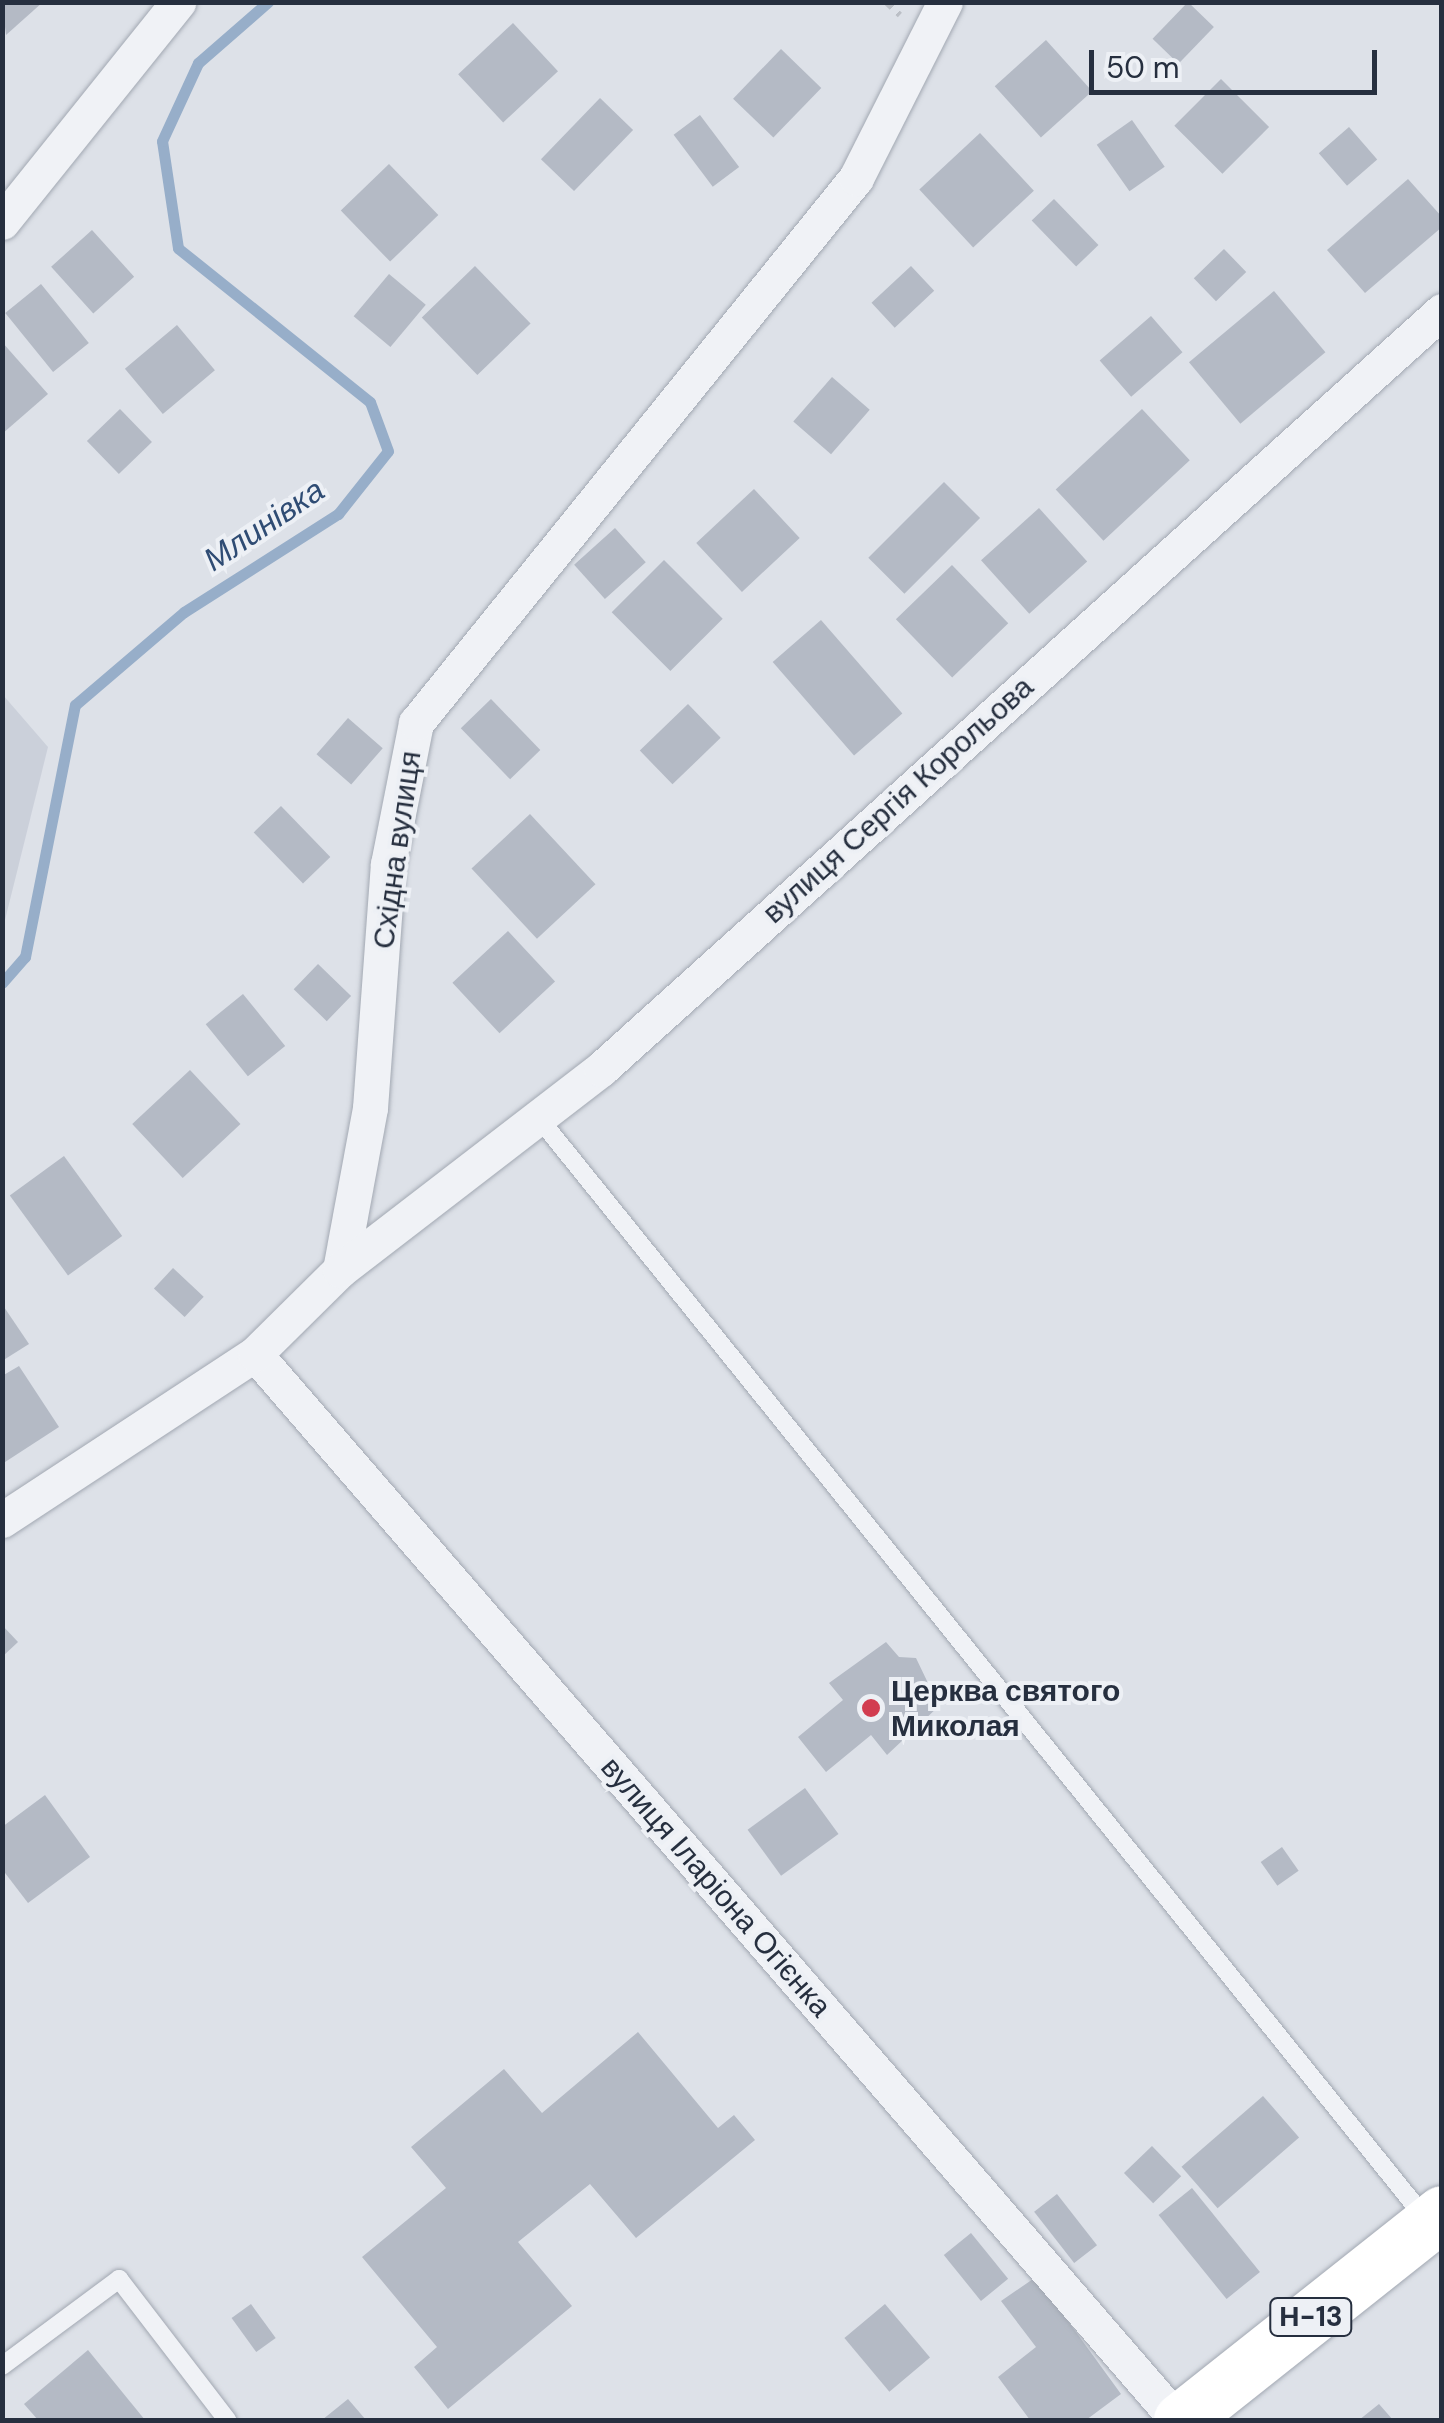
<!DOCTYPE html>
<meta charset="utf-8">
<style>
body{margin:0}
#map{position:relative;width:1444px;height:2423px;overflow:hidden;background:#dde1e8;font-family:"DM Sans",sans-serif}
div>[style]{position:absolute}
.built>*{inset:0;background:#cbd0da}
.stream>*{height:11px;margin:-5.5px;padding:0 5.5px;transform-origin:5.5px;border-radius:5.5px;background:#97aec9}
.building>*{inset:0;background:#b4bac5;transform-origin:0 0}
.path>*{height:6px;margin-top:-3px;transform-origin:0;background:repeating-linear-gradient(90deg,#bbbfc6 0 8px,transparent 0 16px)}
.roads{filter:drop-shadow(0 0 2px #a2a8b2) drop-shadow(0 0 2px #a2a8b2)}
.lane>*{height:18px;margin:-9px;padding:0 9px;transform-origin:9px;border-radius:9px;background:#f0f2f6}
.street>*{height:35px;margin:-17.5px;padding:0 17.5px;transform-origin:17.5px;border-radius:17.5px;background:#f0f2f6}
.primary>*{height:55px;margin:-27.5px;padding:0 27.5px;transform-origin:27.5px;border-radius:27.5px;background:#fff}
.dots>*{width:28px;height:28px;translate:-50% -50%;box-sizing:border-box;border:5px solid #edf0f5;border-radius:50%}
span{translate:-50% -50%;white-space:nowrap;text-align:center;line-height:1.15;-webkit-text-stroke:8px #edf0f5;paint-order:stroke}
.shield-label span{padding:2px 8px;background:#edf0f5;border:2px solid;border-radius:8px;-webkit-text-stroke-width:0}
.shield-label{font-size:28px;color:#262f3f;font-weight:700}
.street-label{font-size:30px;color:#262f3f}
.poi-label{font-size:30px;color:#262f3f;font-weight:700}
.left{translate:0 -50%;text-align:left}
.water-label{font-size:32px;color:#2f4c74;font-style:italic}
.frame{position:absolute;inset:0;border:5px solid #262f3f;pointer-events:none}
.scale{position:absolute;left:1089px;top:50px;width:288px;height:45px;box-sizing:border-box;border:5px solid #262f3f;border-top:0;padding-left:12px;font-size:30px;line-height:35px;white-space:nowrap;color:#262f3f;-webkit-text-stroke:8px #edf0f5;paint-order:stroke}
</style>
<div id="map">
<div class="built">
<i style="clip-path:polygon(3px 695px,48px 747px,3px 928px)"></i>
</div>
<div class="stream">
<i style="left:2px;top:983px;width:35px;rotate:-49deg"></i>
<i style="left:25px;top:957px;width:257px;rotate:-78.8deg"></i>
<i style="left:75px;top:705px;width:143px;rotate:-40.5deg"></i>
<i style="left:184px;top:612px;width:183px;rotate:-32.5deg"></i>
<i style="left:338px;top:514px;width:80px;rotate:-51.6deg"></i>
<i style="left:388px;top:451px;width:52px;rotate:-110.2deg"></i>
<i style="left:370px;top:402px;width:246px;rotate:-141.3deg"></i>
<i style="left:178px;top:248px;width:108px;rotate:-98.5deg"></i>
<i style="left:162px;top:141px;width:86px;rotate:-65.2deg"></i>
<i style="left:198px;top:63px;width:93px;rotate:-41.1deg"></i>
</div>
<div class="building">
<i style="clip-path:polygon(2px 2px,43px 2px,6px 35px)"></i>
<i style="left:1188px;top:2px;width:36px;height:51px;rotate:44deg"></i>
<i style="left:513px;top:23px;width:66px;height:75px;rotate:47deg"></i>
<i style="left:1046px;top:40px;width:69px;height:69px;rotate:48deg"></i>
<i style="left:781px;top:49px;width:56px;height:69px;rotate:44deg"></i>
<i style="left:1221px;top:79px;width:68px;height:66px;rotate:45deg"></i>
<i style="left:600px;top:98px;width:46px;height:85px;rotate:44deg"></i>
<i style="left:700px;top:115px;width:65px;height:33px;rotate:53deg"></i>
<i style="left:1132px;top:120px;width:57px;height:43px;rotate:55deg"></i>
<i style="left:1349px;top:127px;width:43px;height:40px;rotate:49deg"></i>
<i style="left:980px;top:133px;width:79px;height:83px;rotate:47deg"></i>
<i style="left:389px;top:164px;width:71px;height:67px;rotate:46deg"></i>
<i style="clip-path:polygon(1408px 179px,1442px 217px,1442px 227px,1365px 293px,1327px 250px)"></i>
<i style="left:1054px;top:199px;width:64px;height:31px;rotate:46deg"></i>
<i style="left:92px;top:230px;width:63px;height:55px;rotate:48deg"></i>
<i style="left:1224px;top:249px;width:32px;height:42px;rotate:46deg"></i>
<i style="left:475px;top:266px;width:80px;height:74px;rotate:46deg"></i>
<i style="left:911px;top:266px;width:34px;height:54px;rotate:47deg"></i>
<i style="left:389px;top:274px;width:48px;height:55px;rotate:40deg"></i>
<i style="left:41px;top:284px;width:76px;height:46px;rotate:51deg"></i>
<i style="left:1274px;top:291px;width:80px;height:111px;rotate:50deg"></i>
<i style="left:1151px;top:316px;width:48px;height:68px;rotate:49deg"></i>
<i style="left:177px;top:325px;width:59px;height:68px;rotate:50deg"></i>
<i style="clip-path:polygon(2px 342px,48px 394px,2px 434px)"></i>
<i style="left:832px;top:377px;width:50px;height:59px;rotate:41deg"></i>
<i style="left:120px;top:409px;width:46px;height:46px;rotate:46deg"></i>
<i style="left:1142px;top:409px;width:70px;height:118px;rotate:47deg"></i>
<i style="left:944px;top:482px;width:51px;height:107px;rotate:45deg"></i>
<i style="left:754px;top:489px;width:67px;height:79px;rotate:47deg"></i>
<i style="left:1039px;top:508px;width:72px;height:78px;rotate:48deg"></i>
<i style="left:615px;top:528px;width:46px;height:55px;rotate:48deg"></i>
<i style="left:664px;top:560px;width:83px;height:74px;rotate:45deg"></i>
<i style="left:952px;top:565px;width:81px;height:78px;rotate:46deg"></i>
<i style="left:821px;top:620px;width:124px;height:64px;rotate:49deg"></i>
<i style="left:491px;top:699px;width:71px;height:42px;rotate:46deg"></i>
<i style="left:688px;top:704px;width:47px;height:67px;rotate:46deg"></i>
<i style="left:348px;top:718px;width:46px;height:48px;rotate:41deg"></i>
<i style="left:281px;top:806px;width:71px;height:38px;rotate:46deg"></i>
<i style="left:530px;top:814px;width:96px;height:80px;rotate:47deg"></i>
<i style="left:508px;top:931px;width:69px;height:76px;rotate:47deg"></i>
<i style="left:318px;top:964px;width:46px;height:35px;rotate:44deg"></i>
<i style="left:243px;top:994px;width:67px;height:48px;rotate:51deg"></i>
<i style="left:190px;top:1070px;width:74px;height:79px;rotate:47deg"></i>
<i style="left:64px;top:1156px;width:99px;height:67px;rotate:54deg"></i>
<i style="left:173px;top:1268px;width:42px;height:28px;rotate:43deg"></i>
<i style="clip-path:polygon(2px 1304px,29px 1344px,2px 1361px)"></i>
<i style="clip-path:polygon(19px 1366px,59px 1427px,2px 1464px,2px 1376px)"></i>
<i style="clip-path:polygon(2px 1625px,18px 1642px,2px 1657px)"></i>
<i style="clip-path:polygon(886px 1642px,899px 1657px,916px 1658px,939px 1706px,887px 1755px,871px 1735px,826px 1772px,798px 1737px,843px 1700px,829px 1683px)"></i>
<i style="left:805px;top:1788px;width:57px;height:71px;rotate:54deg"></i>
<i style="clip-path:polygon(45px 1795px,90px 1857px,28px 1903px,2px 1869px,2px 1827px)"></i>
<i style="left:1282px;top:1847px;width:29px;height:26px;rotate:55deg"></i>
<i style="clip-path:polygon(638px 2032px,718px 2128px,734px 2115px,755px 2140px,636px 2238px,590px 2184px,518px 2242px,572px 2306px,448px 2409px,414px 2367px,437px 2347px,362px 2257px,446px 2188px,411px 2147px,504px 2069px,542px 2113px)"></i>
<i style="left:1263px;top:2096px;width:55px;height:108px;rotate:49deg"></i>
<i style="left:1152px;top:2146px;width:42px;height:39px;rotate:46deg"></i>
<i style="left:1192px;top:2188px;width:108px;height:43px;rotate:51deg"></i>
<i style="left:1057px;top:2194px;width:65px;height:29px;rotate:52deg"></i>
<i style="left:971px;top:2233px;width:59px;height:35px;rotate:51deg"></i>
<i style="clip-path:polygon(1036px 2277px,1121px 2394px,1086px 2420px,1030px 2420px,998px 2377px,1036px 2347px,1001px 2301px)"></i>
<i style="left:251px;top:2304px;width:42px;height:24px;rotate:54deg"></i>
<i style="left:885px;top:2304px;width:70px;height:53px;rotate:50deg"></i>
<i style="clip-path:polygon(88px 2350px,145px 2420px,38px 2420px,24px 2404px)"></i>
<i style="clip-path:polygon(348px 2399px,366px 2420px,322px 2420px)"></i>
<i style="clip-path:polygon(1379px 2404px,1393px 2420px,1359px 2420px)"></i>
</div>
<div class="path">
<i style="left:886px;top:2px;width:19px;rotate:43deg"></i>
</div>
<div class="roads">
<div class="lane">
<i style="left:538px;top:1117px;width:1415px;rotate:51.14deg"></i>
<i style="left:2px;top:2366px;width:146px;rotate:-36.6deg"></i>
<i style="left:119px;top:2279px;width:178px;rotate:52.5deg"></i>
</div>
<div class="street">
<i style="left:2px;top:222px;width:282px;rotate:-51.3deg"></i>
<i style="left:340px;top:1270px;width:165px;rotate:-79.5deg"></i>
<i style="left:370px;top:1108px;width:245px;rotate:-85.8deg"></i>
<i style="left:388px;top:864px;width:144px;rotate:-78.8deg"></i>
<i style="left:416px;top:723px;width:700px;rotate:-51.08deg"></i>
<i style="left:856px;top:178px;width:197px;rotate:-63.2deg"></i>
<i style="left:255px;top:1354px;width:1409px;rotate:49.14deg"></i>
<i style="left:2px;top:1520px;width:303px;rotate:-33.3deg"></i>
<i style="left:255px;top:1354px;width:120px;rotate:-44.7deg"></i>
<i style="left:340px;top:1270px;width:329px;rotate:-37.6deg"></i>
<i style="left:601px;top:1069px;width:1132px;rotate:-42.03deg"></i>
</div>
<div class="primary">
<i style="left:1181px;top:2420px;width:333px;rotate:-38.4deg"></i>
</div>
</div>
<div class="dots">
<i style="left:871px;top:1708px;background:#d23d50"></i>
</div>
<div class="shield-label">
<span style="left:1311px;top:2317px">Н-13</span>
</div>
<div class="street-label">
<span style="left:898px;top:800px;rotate:-42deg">вулиця Сергія Корольова</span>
<span style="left:397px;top:850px;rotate:-82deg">Східна вулиця</span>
<span style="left:716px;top:1887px;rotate:49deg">вулиця Іларіона Огієнка</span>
</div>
<div class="poi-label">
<span class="left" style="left:891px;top:1708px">Церква святого<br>Миколая</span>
</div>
<div class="water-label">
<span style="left:264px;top:525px;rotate:-34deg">Млинівка</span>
</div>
<div class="frame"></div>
<div class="scale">50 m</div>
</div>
